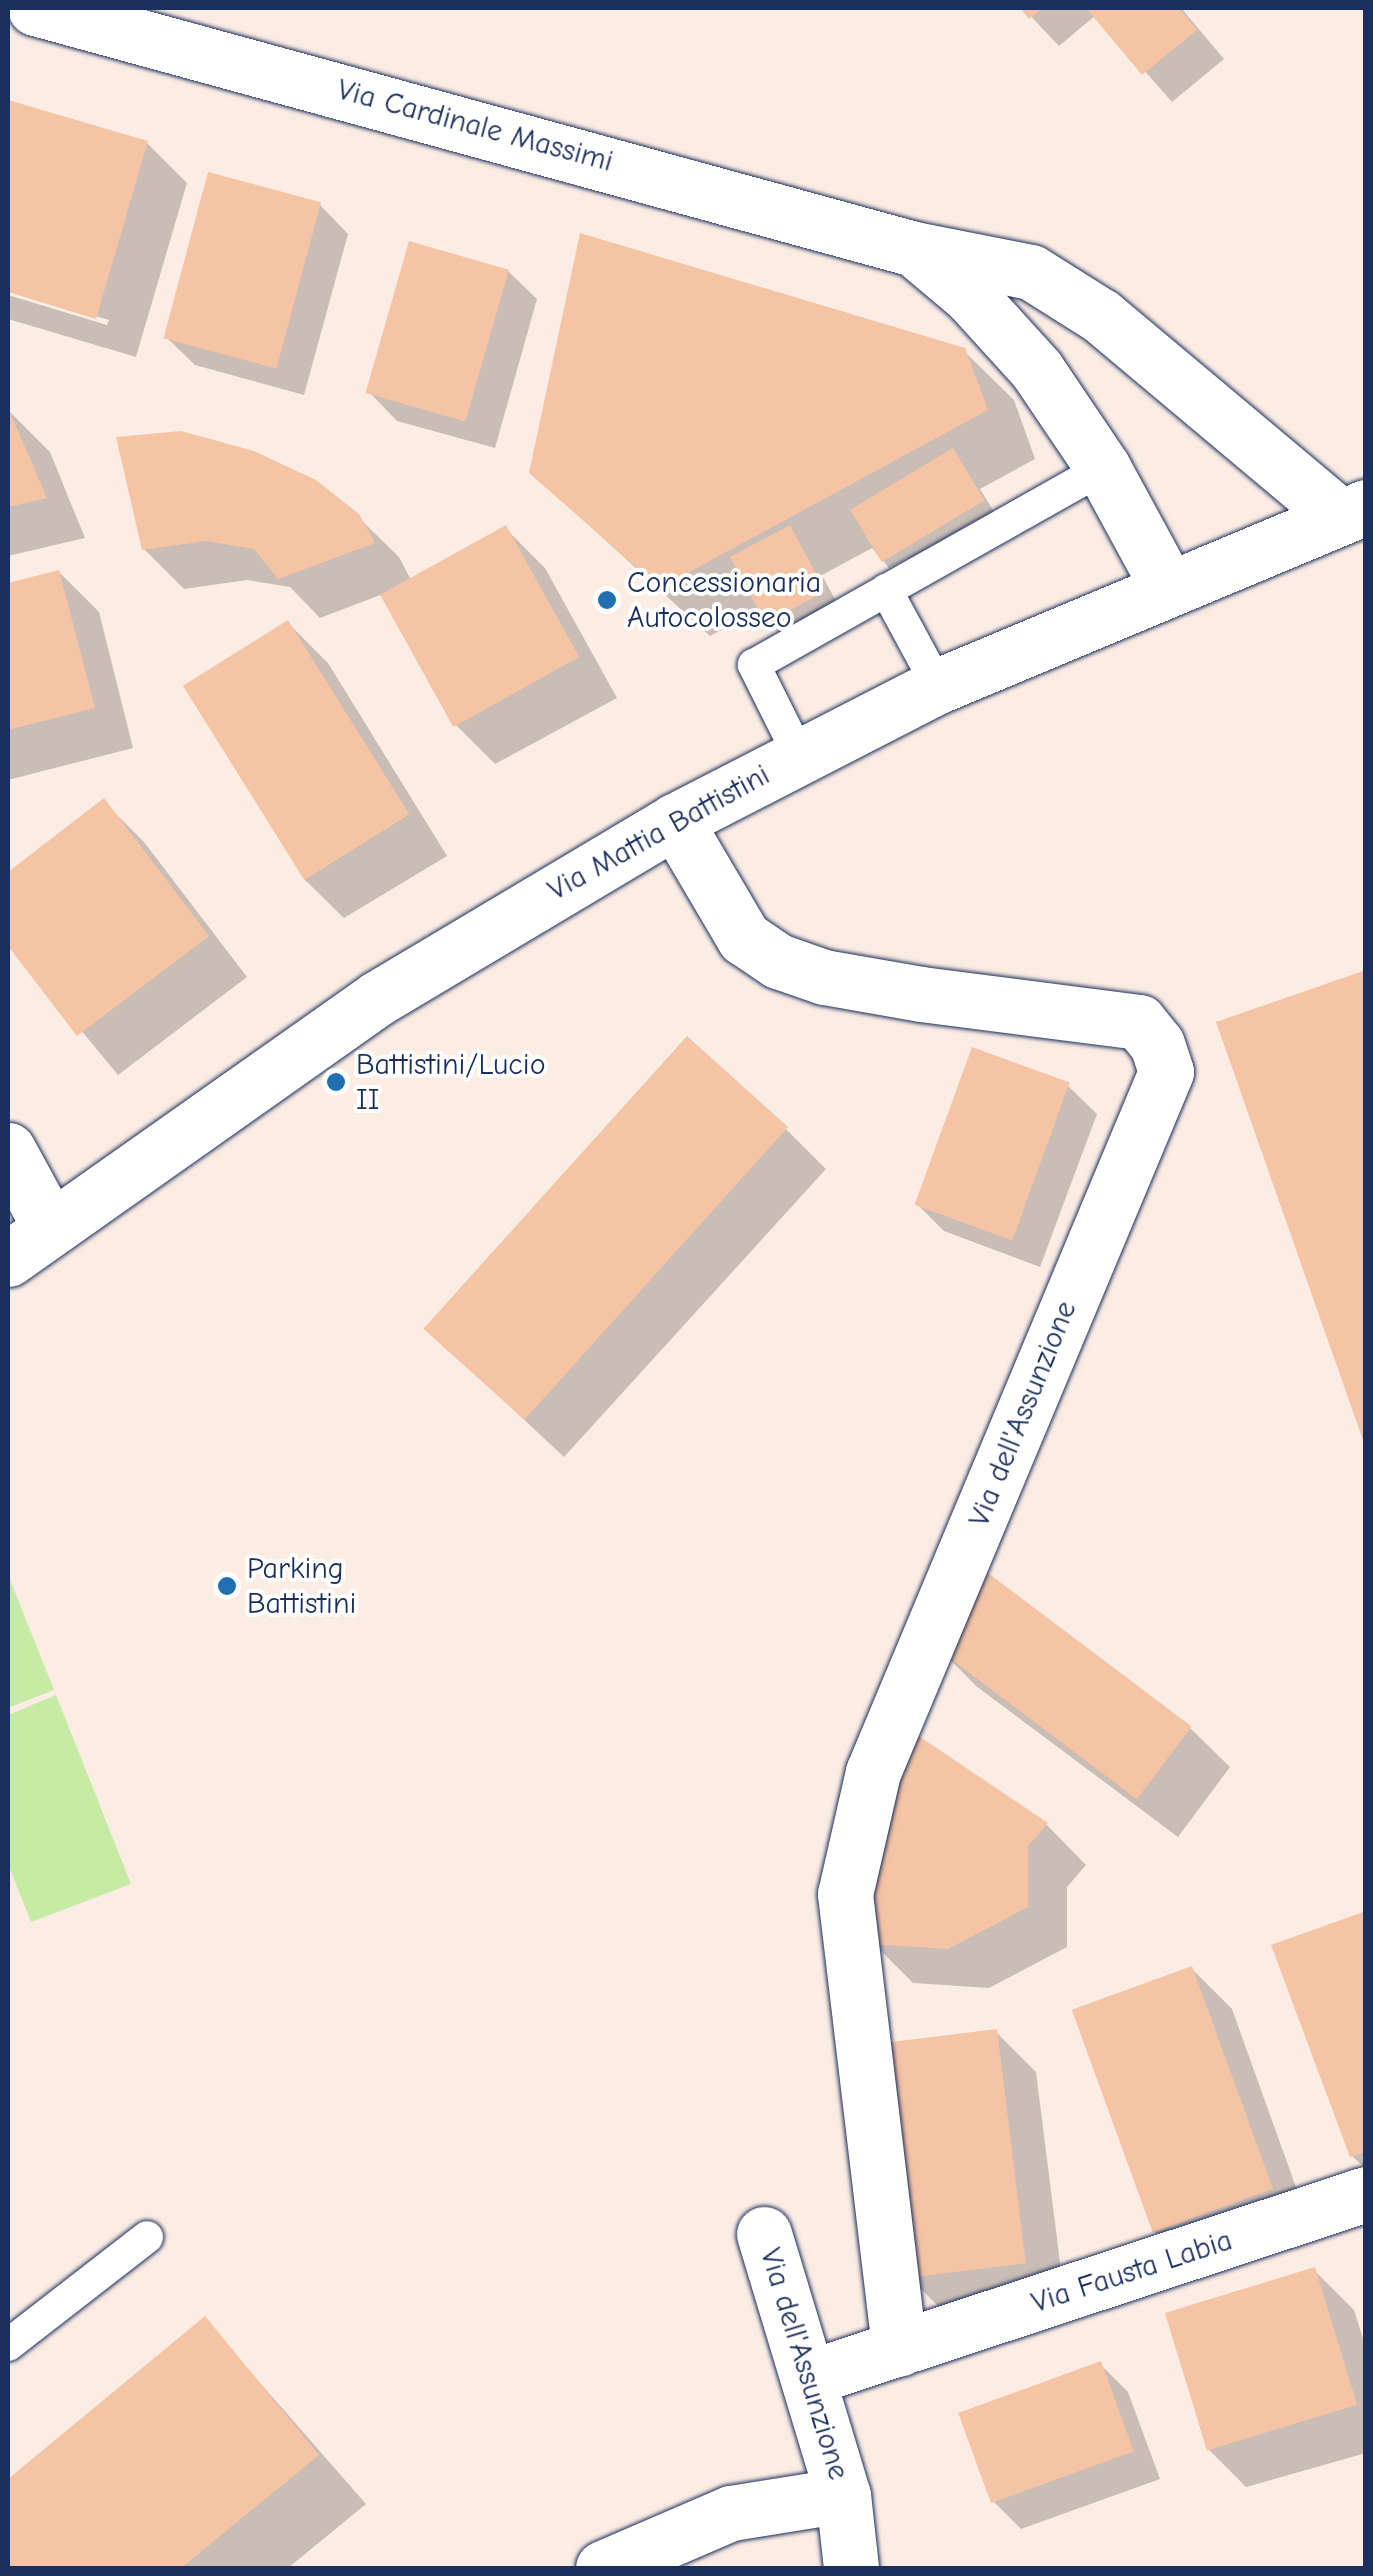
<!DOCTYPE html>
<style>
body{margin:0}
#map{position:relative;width:1373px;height:2576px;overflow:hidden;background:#fcede4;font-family:"Comic Neue",sans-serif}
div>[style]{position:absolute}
.green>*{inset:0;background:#c5eba5}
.shadow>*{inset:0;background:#0003}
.building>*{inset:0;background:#f5c4a5;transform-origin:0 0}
.roads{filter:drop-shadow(0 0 2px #1b2f5e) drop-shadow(0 0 2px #1b2f5e)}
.lane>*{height:32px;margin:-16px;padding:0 16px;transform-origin:16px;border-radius:16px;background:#fff}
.street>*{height:55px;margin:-27.5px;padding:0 27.5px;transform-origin:27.5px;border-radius:27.5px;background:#fff}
.secondary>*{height:55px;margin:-27.5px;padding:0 27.5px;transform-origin:27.5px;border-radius:27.5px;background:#fff}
.dots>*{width:28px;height:28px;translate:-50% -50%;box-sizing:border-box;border:5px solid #fff;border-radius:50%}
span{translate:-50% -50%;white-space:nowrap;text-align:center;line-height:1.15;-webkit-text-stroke:8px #fff;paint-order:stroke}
.street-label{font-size:30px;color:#1b2f5e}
.poi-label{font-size:30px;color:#1b2f5e}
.left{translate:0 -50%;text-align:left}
.frame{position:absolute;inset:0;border:10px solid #1b2f5e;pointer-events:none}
</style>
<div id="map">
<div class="green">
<i style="clip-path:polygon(8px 1575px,54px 1690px,8px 1708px)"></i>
<i style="clip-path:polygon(56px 1695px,131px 1884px,31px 1922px,8px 1864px,8px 1715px)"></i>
</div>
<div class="shadow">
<i style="clip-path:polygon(1023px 8px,1181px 8px,1224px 59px,1172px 102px,1096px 15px,1059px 46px)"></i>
<i style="clip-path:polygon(8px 103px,147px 143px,187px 183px,136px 357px,8px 319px,8px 295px,107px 325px,109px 320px,8px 290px)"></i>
<i style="clip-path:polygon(320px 205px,348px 234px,304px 395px,195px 365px,166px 337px)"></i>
<i style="clip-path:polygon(508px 271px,537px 299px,495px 448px,397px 421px,369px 392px)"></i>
<i style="clip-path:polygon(964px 351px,1014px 400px,1035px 459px,980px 489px,996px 515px,889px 568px,872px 548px,822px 575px,838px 605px,781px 636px,760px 609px,710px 636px,532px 473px)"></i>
<i style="clip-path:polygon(8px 410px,50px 452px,85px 538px,8px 556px)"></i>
<i style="clip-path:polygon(357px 516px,399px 557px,411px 580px,505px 528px,545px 568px,617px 698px,495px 764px,455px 724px,383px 594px,320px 618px,290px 587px,247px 580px,184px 589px,144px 549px)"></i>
<i style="clip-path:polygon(59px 572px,99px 612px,133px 748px,8px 780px,8px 585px)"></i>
<i style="clip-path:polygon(288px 623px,328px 663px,447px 856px,344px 918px,304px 879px)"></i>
<i style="clip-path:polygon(104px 802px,144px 842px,247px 977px,118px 1075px,8px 942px,8px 876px)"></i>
<i style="clip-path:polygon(1068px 1086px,1097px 1114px,1040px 1267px,944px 1231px,916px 1203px)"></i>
<i style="clip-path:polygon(786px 1129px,826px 1169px,564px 1457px,426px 1328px)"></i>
<i style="clip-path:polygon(937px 1646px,1190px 1728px,1230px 1767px,1178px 1837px,976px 1686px)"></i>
<i style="clip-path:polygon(909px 1732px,1047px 1825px,1086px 1865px,1067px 1887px,1067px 1947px,989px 1988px,913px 1983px,873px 1943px)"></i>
<i style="clip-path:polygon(1366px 1913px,1366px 2169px,1352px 2156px)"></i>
<i style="clip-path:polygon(1192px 1969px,1232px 2009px,1311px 2229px,1193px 2270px,1153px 2230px)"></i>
<i style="clip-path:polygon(996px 2032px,1036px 2072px,1065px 2302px,949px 2317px,909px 2277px)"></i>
<i style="clip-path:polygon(1314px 2270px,1354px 2310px,1366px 2348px,1366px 2453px,1246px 2487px,1206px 2447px)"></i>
<i style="clip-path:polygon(205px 2320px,366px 2504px,288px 2568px,8px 2568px,8px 2482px)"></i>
<i style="clip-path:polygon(1100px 2364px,1128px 2392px,1160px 2479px,1021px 2529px,992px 2500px)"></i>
</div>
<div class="building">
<i style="clip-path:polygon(1020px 8px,1043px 8px,1029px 19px)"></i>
<i style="clip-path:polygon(1086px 8px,1179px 8px,1197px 30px,1142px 75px)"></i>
<i style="clip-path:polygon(8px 100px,148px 141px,96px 319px,8px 292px)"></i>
<i style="left:208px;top:172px;width:117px;height:172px;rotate:15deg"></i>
<i style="clip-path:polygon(580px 233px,965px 348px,988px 410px,660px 588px,529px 473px)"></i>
<i style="left:409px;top:241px;width:104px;height:158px;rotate:16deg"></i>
<i style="clip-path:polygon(8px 408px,47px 498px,8px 507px)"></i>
<i style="clip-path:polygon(181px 431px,254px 451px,316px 480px,359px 514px,375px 543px,278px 579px,254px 549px,206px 541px,142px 550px,116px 437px)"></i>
<i style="left:953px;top:448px;width:61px;height:120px;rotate:59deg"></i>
<i style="left:506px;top:525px;width:151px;height:144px;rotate:61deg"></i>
<i style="left:790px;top:525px;width:75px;height:68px;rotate:62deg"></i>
<i style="clip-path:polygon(59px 570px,95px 708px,8px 730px,8px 583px)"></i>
<i style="left:288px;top:620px;width:229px;height:124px;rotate:58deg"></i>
<i style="clip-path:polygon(104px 798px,209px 936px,77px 1036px,8px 946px,8px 872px)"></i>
<i style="clip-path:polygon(1366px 970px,1366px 1446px,1365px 1446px,1216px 1022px)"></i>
<i style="left:687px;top:1036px;width:136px;height:394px;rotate:42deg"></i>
<i style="left:972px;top:1047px;width:104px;height:168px;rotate:20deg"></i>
<i style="left:988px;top:1573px;width:255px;height:91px;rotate:37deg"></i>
<i style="clip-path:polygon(907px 1728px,1048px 1823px,1028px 1846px,1028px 1907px,948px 1949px,870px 1944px,873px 1841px)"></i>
<i style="clip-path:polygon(1366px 1911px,1366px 2152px,1350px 2157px,1271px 1945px)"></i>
<i style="left:1192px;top:1966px;width:237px;height:128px;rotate:70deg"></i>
<i style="left:997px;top:2029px;width:236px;height:121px;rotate:83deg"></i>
<i style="left:1315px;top:2267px;width:144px;height:157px;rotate:73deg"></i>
<i style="clip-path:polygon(205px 2316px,319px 2455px,181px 2568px,8px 2568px,8px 2479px)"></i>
<i style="left:1101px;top:2361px;width:96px;height:152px;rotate:70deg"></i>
</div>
<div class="roads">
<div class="lane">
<i style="left:886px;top:590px;width:109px;rotate:61.6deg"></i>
<i style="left:799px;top:755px;width:101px;rotate:-116.6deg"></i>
<i style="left:754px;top:665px;width:401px;rotate:-29.4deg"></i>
<i style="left:8px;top:2345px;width:176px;rotate:-37.8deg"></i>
</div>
<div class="street">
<i style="left:35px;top:8px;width:911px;rotate:15.33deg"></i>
<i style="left:914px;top:249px;width:119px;rotate:11.1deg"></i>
<i style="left:1031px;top:272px;width:83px;rotate:32.2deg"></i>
<i style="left:1101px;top:316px;width:311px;rotate:40deg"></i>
<i style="left:914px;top:249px;width:73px;rotate:40deg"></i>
<i style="left:970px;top:296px;width:100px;rotate:47.8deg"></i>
<i style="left:1037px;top:370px;width:118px;rotate:56deg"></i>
<i style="left:1103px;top:468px;width:134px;rotate:61.5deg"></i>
<i style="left:675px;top:821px;width:136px;rotate:59.5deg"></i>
<i style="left:744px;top:938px;width:41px;rotate:34.1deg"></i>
<i style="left:778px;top:961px;width:49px;rotate:19.2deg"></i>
<i style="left:824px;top:977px;width:98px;rotate:9.9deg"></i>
<i style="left:921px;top:994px;width:220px;rotate:7.3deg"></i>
<i style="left:1139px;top:1022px;width:28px;rotate:51deg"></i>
<i style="left:1157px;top:1044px;width:29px;rotate:72deg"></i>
<i style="left:1166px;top:1072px;width:759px;rotate:112.71deg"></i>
<i style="left:873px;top:1772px;width:125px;rotate:102.9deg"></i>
<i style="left:845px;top:1894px;width:458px;rotate:83.2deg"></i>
<i style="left:8px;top:1150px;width:88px;rotate:61.4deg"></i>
<i style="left:764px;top:2234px;width:273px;rotate:73.2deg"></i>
<i style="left:808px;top:2378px;width:588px;rotate:-18.25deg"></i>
<i style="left:603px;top:2568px;width:139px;rotate:-23.3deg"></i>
<i style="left:731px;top:2513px;width:113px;rotate:-9.1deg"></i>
<i style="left:843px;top:2495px;width:73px;rotate:83.7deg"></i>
</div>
<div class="secondary">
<i style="left:8px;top:1259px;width:453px;rotate:-35.2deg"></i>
<i style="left:378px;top:998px;width:346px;rotate:-30.8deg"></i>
<i style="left:675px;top:821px;width:296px;rotate:-27.2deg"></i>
<i style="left:938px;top:686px;width:464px;rotate:-22.7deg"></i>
</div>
</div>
<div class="dots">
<i style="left:607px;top:600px;background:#1f6fb2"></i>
<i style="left:336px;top:1082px;background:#1f6fb2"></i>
<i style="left:227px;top:1586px;background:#1f6fb2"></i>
</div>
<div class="street-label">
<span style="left:475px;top:126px;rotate:15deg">Via Cardinale Massimi</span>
<span style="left:659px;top:833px;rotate:-29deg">Via Mattia Battistini</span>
<span style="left:1023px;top:1414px;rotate:-68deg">Via dell'Assunzione</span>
<span style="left:1132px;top:2272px;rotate:-18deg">Via Fausta Labia</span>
<span style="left:804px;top:2364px;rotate:73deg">Via dell'Assunzione</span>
</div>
<div class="poi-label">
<span class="left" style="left:627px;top:600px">Concessionaria<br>Autocolosseo</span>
<span class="left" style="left:356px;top:1082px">Battistini/Lucio<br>II</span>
<span class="left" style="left:247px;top:1586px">Parking<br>Battistini</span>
</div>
<div class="frame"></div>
</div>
